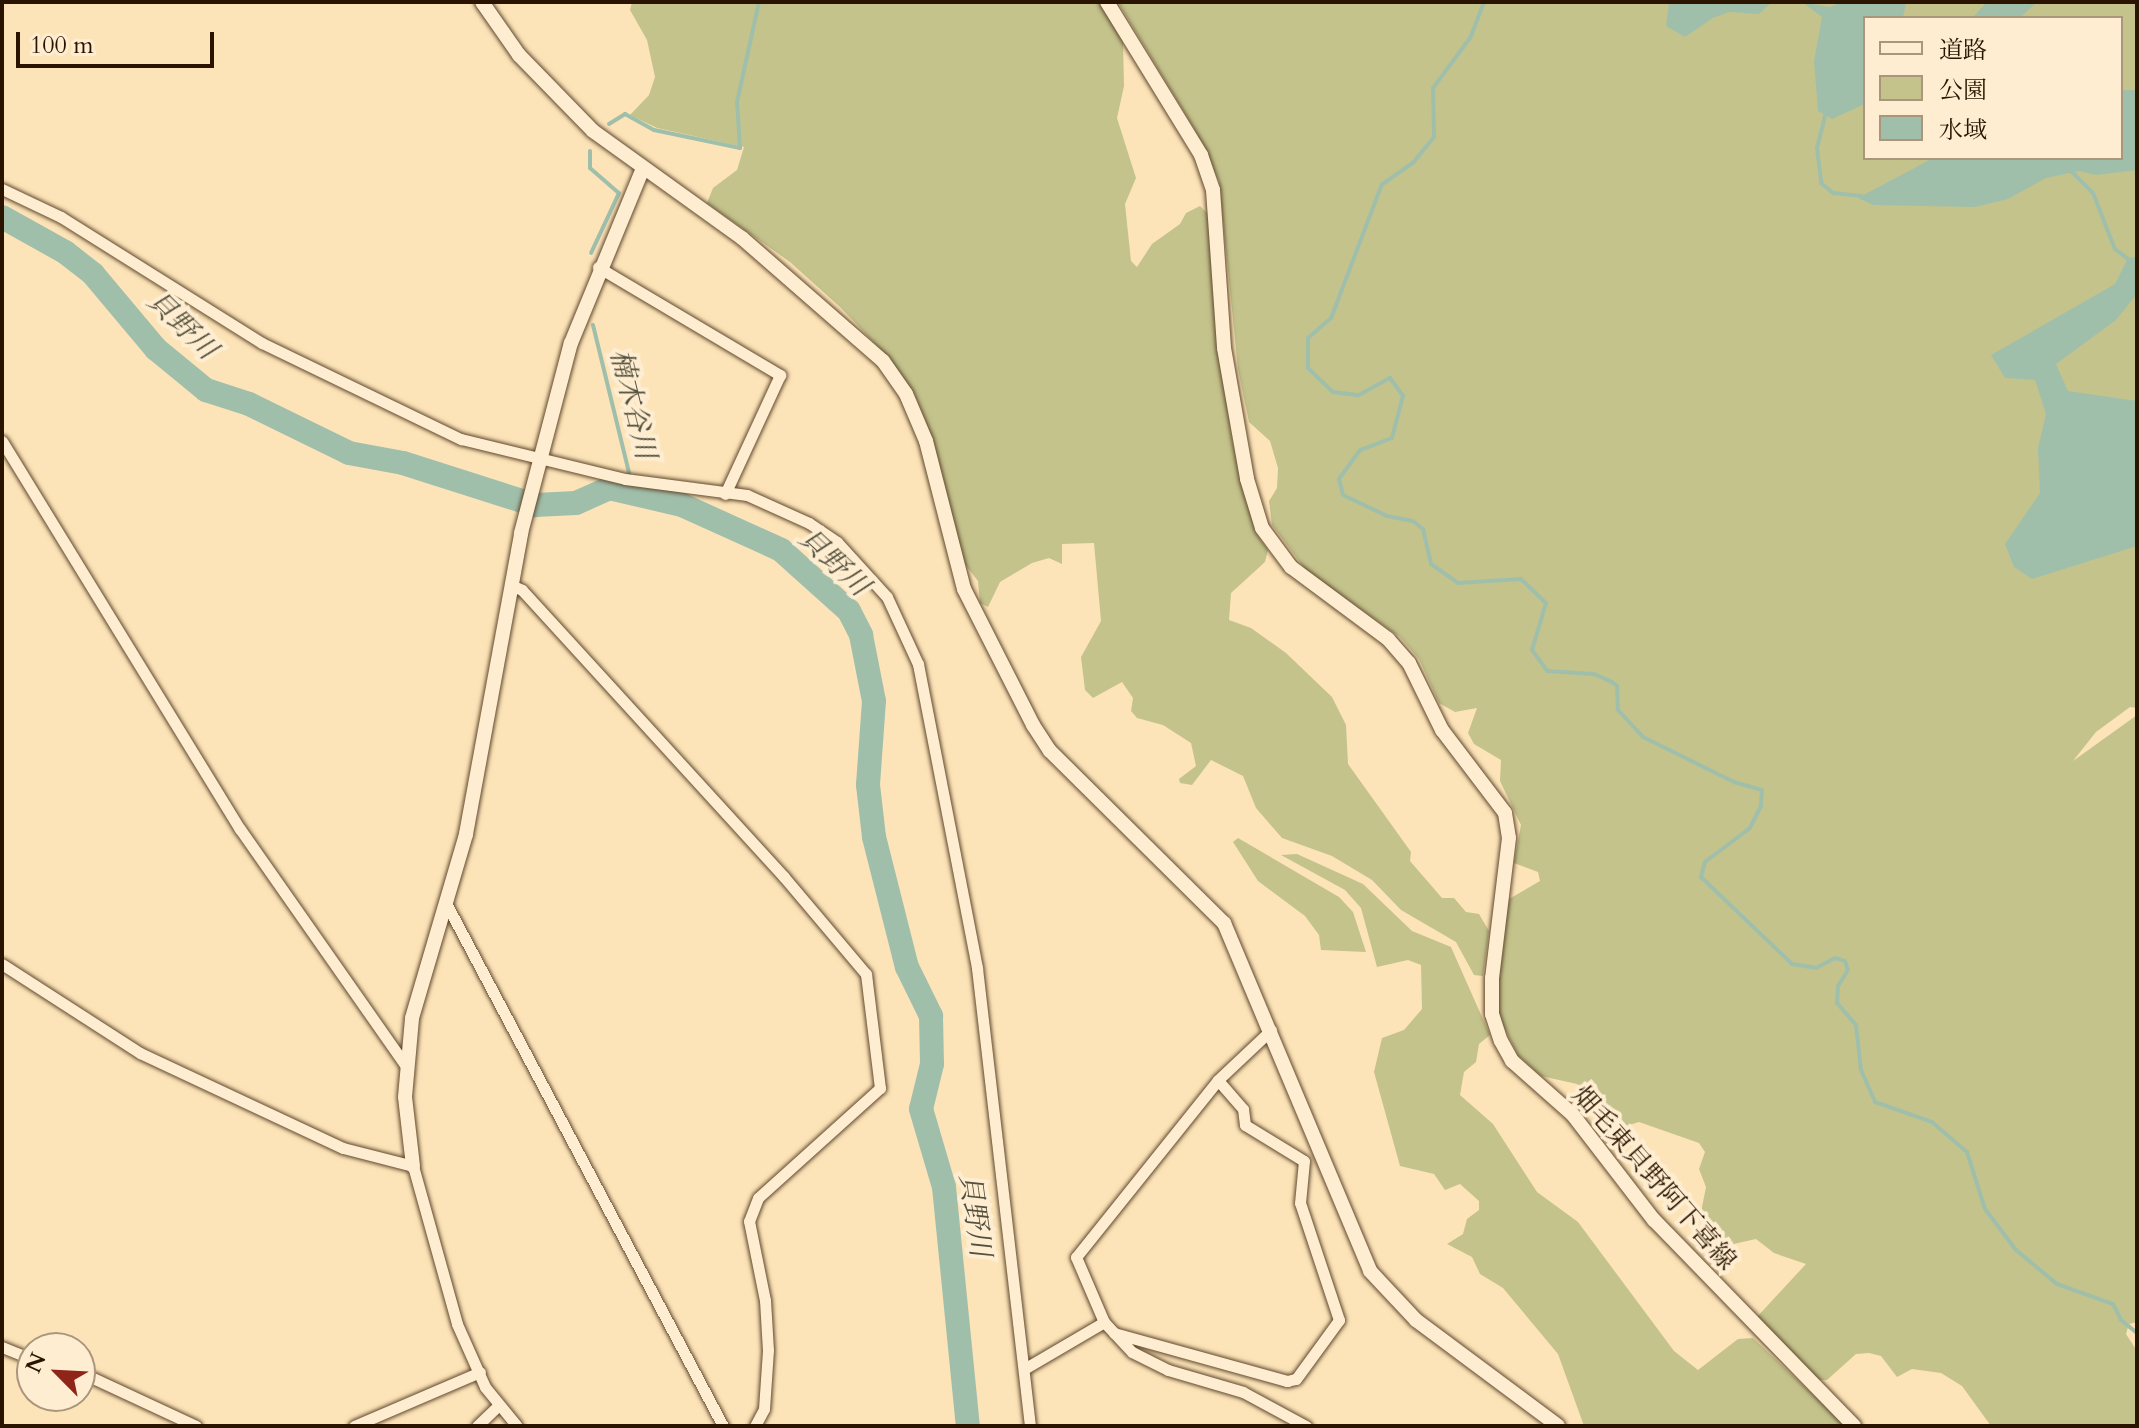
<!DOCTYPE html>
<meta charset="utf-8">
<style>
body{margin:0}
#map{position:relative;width:2139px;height:1428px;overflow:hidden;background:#fde4b8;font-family:Cardo,"Noto Serif JP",serif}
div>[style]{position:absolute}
.green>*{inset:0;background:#c4c38c}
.water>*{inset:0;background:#a0bfab}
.stream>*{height:4px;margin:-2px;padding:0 2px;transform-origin:2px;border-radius:2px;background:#a0bfab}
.river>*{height:24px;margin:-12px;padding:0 12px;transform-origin:12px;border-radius:12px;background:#a0bfab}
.roads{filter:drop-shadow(0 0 2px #5f482e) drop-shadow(0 0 2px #5f482e)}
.street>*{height:11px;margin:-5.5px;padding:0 5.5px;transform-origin:5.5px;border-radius:5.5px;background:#feedd1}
.secondary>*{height:14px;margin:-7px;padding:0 7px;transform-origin:7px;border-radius:7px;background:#feedd1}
span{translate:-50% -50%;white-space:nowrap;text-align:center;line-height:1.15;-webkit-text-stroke:8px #feedd1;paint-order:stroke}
.street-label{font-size:26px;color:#2a1400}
.water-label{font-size:28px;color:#53503c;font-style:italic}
.frame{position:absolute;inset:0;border:4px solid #2a1400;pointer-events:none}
.legend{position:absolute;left:1863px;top:16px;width:260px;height:144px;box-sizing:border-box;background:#feedd1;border:2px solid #a9967d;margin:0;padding:10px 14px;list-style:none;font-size:24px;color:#2a1400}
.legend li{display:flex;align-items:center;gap:16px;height:40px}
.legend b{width:40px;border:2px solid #a9967d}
.north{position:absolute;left:16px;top:1332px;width:80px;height:80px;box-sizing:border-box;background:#feedd1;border:2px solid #a9967d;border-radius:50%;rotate:294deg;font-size:22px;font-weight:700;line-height:32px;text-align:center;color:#2a1400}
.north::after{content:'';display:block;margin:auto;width:28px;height:36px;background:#8f2418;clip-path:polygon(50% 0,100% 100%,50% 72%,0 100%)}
.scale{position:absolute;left:16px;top:32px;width:198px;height:36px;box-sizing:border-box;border:4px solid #2a1400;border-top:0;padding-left:10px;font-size:24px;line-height:28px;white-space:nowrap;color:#2a1400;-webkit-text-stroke:6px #feedd1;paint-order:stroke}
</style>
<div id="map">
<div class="green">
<i style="clip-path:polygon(632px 2px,1100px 2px,1123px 41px,1124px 86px,1117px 118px,1136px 178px,1125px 204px,1131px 261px,1137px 267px,1152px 244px,1180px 224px,1186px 213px,1200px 206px,1209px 215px,1218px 347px,1233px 444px,1256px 533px,1268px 550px,1265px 562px,1231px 593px,1229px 620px,1251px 628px,1286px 653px,1332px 697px,1346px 725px,1348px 764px,1411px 852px,1410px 861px,1442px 898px,1454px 898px,1466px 912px,1479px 914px,1489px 931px,1483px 976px,1474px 975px,1456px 942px,1401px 910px,1372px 880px,1332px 856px,1282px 838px,1256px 808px,1243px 776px,1211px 760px,1192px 785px,1180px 783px,1179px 779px,1196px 766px,1191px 743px,1163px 725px,1137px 718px,1131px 711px,1133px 698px,1122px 682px,1093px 698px,1085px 690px,1081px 657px,1101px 621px,1094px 543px,1062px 544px,1062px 564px,1049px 558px,1032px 563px,1000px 582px,988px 607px,980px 603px,978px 581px,960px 558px,933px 441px,915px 395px,888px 357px,840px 307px,790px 262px,707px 203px,713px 188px,737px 170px,744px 147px,657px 128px,630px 115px,649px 95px,655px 77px,647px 40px,630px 10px)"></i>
<i style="clip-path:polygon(evenodd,1118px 2px,2137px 2px,2137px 708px,2130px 707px,2096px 732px,2073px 761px,2137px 715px,2137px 1322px,2129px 1324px,2126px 1334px,2137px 1351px,2137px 1426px,1991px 1426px,1962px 1386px,1941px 1373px,1912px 1369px,1897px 1377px,1881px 1356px,1869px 1353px,1856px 1354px,1827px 1380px,1818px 1380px,1757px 1317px,1806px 1264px,1774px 1253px,1756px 1239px,1729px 1245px,1723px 1241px,1701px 1212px,1706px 1187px,1699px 1169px,1705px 1152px,1699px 1143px,1639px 1122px,1626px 1126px,1577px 1084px,1541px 1076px,1518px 1055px,1499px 1017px,1498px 971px,1509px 899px,1540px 881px,1538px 872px,1514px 863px,1521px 825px,1500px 781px,1501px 760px,1474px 744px,1468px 733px,1477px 708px,1455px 712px,1439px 703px,1419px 659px,1400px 637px,1306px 570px,1272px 525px,1269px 501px,1277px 488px,1278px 468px,1270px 441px,1249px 422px,1238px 369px,1219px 181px,1195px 130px,1118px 2px,1865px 18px,2121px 18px,2121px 158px,1865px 158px,1865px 18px)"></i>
<i style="clip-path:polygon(1238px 838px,1339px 897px,1353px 912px,1366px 952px,1321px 950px,1319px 935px,1305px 916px,1258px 881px,1233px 842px)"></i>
<i style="clip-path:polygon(1297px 854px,1363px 884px,1412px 931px,1451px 947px,1490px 1035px,1479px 1044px,1476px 1062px,1464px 1072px,1460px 1095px,1493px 1124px,1537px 1192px,1578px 1222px,1674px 1351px,1698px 1370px,1738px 1339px,1753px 1338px,1846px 1426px,1584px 1426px,1558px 1354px,1503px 1288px,1480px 1274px,1472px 1257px,1447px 1244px,1463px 1234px,1467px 1219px,1479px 1210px,1479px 1201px,1460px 1184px,1445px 1190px,1434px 1174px,1400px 1166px,1374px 1072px,1382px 1038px,1404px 1030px,1422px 1009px,1421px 965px,1408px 960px,1377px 967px,1361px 908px,1345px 890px,1281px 855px)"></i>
</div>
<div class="water">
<i style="clip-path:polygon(1669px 2px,1772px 2px,1759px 14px,1729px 12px,1713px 18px,1685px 37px,1666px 26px)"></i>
<i style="clip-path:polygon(1802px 2px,1830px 7px,1841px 2px,1906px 2px,1903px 18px,1865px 18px,1865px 104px,1832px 119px,1818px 111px,1814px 61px,1822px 17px)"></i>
<i style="clip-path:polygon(1987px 2px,2037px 2px,2020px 18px,1972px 18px)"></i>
<i style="clip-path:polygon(2121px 90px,2137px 90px,2137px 170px,2096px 175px,2079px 171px,2046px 178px,2008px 199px,1975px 207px,1873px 205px,1858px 198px,1933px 158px,2121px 158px)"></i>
<i style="clip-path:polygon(2137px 257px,2137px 294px,2116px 320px,2056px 364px,2068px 391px,2137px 401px,2137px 546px,2032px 579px,2014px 567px,2005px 544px,2040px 493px,2038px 448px,2046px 414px,2035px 380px,2005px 378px,1991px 355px,2115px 284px,2128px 258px)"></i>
</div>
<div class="stream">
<i style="left:1484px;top:2px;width:39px;rotate:111deg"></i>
<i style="left:1470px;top:38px;width:62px;rotate:126.5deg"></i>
<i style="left:1433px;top:88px;width:49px;rotate:88.8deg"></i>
<i style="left:1434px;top:137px;width:32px;rotate:129deg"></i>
<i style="left:1414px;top:162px;width:39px;rotate:145deg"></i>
<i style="left:1382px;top:184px;width:143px;rotate:110.8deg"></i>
<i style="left:1331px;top:318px;width:30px;rotate:139deg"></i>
<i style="left:1308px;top:338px;width:30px;rotate:90deg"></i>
<i style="left:1308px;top:368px;width:35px;rotate:44deg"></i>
<i style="left:1333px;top:392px;width:26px;rotate:7deg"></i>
<i style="left:1359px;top:395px;width:35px;rotate:-29deg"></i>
<i style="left:1390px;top:378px;width:22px;rotate:54deg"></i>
<i style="left:1403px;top:396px;width:43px;rotate:104.7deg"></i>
<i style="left:1392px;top:438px;width:34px;rotate:159deg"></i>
<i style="left:1360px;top:450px;width:36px;rotate:126deg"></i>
<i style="left:1339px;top:479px;width:16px;rotate:76deg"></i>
<i style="left:1343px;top:495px;width:49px;rotate:25.5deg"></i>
<i style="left:1387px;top:516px;width:26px;rotate:11deg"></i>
<i style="left:1413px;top:521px;width:13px;rotate:39deg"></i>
<i style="left:1423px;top:529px;width:36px;rotate:77deg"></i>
<i style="left:1431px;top:564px;width:33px;rotate:35deg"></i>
<i style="left:1458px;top:583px;width:63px;rotate:-3.6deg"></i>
<i style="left:1521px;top:579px;width:35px;rotate:44deg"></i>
<i style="left:1546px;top:603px;width:49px;rotate:106.6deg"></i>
<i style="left:1532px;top:650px;width:26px;rotate:54deg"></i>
<i style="left:1547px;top:671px;width:47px;rotate:3.7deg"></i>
<i style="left:1594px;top:674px;width:20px;rotate:24deg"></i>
<i style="left:1612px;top:682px;width:6px;rotate:39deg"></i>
<i style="left:1617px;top:686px;width:24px;rotate:88deg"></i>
<i style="left:1618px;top:710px;width:37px;rotate:47deg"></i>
<i style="left:1643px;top:737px;width:102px;rotate:26.3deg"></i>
<i style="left:1734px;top:782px;width:29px;rotate:16deg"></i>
<i style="left:1762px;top:790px;width:16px;rotate:94deg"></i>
<i style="left:1761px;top:806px;width:25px;rotate:117deg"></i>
<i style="left:1750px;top:828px;width:56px;rotate:142.9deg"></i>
<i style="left:1705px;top:862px;width:16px;rotate:105deg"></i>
<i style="left:1701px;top:877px;width:126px;rotate:43.7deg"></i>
<i style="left:1792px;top:964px;width:24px;rotate:9deg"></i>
<i style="left:1816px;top:968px;width:21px;rotate:-28deg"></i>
<i style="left:1835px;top:958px;width:10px;rotate:17deg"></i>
<i style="left:1845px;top:961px;width:9px;rotate:72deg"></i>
<i style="left:1848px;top:970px;width:19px;rotate:122deg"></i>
<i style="left:1838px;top:986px;width:17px;rotate:93deg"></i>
<i style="left:1837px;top:1003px;width:29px;rotate:49deg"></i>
<i style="left:1856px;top:1025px;width:45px;rotate:83.7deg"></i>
<i style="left:1861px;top:1070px;width:35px;rotate:66deg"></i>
<i style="left:1875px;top:1102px;width:60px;rotate:19.3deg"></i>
<i style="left:1932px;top:1122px;width:46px;rotate:40.6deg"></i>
<i style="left:1967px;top:1152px;width:60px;rotate:72.5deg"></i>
<i style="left:1985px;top:1209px;width:51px;rotate:52.9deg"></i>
<i style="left:2016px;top:1250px;width:53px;rotate:39.7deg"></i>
<i style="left:2057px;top:1284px;width:59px;rotate:19.7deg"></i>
<i style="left:2113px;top:1304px;width:18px;rotate:63deg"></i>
<i style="left:2121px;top:1320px;width:21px;rotate:39deg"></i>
<i style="left:1826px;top:112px;width:37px;rotate:104deg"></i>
<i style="left:1817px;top:148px;width:35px;rotate:83deg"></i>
<i style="left:1821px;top:183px;width:16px;rotate:40deg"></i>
<i style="left:1833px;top:193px;width:29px;rotate:6deg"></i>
<i style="left:609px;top:124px;width:19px;rotate:-32deg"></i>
<i style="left:625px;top:114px;width:33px;rotate:29deg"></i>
<i style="left:654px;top:130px;width:88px;rotate:11.8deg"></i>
<i style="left:740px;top:148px;width:46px;rotate:-93.7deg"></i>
<i style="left:737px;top:102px;width:102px;rotate:-77.6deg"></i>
<i style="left:590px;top:151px;width:17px;rotate:90deg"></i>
<i style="left:590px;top:168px;width:38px;rotate:41deg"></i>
<i style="left:619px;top:193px;width:66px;rotate:115deg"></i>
<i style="left:2072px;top:172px;width:30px;rotate:45deg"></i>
<i style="left:2093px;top:193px;width:60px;rotate:68.6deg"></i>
<i style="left:2115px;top:249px;width:21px;rotate:37deg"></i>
<i style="left:593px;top:325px;width:173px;rotate:76.3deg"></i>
</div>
<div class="river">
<i style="left:2px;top:217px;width:72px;rotate:29.1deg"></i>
<i style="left:65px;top:252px;width:36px;rotate:38deg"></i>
<i style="left:93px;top:274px;width:98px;rotate:50deg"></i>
<i style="left:156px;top:349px;width:65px;rotate:39.4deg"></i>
<i style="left:206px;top:390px;width:45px;rotate:18deg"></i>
<i style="left:249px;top:404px;width:111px;rotate:26.1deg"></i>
<i style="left:349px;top:453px;width:55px;rotate:10.5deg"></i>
<i style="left:403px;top:463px;width:139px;rotate:17.7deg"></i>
<i style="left:535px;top:505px;width:41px;rotate:-2.8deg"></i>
<i style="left:576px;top:503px;width:36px;rotate:-24deg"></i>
<i style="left:609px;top:488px;width:75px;rotate:13.1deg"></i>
<i style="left:682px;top:505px;width:109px;rotate:24.4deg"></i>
<i style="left:781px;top:550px;width:91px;rotate:41.9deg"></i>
<i style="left:849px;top:611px;width:27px;rotate:63deg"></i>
<i style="left:861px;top:635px;width:67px;rotate:78.9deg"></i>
<i style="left:874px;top:701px;width:84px;rotate:94.1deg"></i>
<i style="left:868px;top:785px;width:52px;rotate:83.4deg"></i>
<i style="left:874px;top:837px;width:134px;rotate:75.8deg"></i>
<i style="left:907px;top:967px;width:55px;rotate:63.9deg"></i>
<i style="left:931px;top:1016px;width:48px;rotate:88.8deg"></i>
<i style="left:932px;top:1064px;width:46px;rotate:103.7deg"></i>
<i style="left:921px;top:1109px;width:81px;rotate:73.6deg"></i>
<i style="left:944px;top:1187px;width:240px;rotate:84.3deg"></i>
</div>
<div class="roads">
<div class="street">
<i style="left:2px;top:189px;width:65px;rotate:25.4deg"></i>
<i style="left:61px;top:217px;width:237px;rotate:32.1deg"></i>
<i style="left:262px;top:343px;width:221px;rotate:25.8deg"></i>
<i style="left:461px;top:439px;width:169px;rotate:13.7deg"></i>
<i style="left:625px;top:479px;width:123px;rotate:7.5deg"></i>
<i style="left:747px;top:495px;width:68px;rotate:24.3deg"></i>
<i style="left:809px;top:523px;width:34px;rotate:34deg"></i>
<i style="left:837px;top:542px;width:74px;rotate:47.7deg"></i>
<i style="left:887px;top:597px;width:74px;rotate:65.2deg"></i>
<i style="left:918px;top:664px;width:310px;rotate:79deg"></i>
<i style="left:977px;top:968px;width:461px;rotate:83.4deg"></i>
<i style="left:598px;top:267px;width:212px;rotate:30.7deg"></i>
<i style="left:780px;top:375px;width:131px;rotate:114.8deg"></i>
<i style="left:2px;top:441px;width:455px;rotate:58.5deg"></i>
<i style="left:240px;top:829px;width:289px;rotate:55deg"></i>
<i style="left:511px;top:585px;width:12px;rotate:24deg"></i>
<i style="left:522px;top:590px;width:389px;rotate:47.6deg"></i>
<i style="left:784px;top:877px;width:127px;rotate:49.8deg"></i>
<i style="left:866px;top:974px;width:115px;rotate:83deg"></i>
<i style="left:880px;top:1088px;width:164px;rotate:138deg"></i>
<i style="left:758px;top:1198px;width:25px;rotate:111deg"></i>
<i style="left:749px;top:1221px;width:81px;rotate:78.6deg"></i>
<i style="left:765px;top:1300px;width:50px;rotate:86.6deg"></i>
<i style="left:768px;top:1350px;width:59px;rotate:93.9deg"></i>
<i style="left:764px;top:1409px;width:19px;rotate:118deg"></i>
<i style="left:447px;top:905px;width:590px;rotate:62.09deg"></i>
<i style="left:2px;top:964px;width:164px;rotate:32.8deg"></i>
<i style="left:140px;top:1053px;width:224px;rotate:25.1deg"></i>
<i style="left:343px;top:1148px;width:72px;rotate:14.4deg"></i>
<i style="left:413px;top:1166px;width:164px;rotate:74.4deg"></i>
<i style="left:457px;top:1324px;width:69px;rotate:66deg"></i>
<i style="left:485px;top:1387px;width:50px;rotate:50.6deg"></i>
<i style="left:1271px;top:1030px;width:73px;rotate:136.7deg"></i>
<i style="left:1218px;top:1080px;width:227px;rotate:128.7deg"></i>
<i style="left:1076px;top:1257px;width:71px;rotate:66.7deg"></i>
<i style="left:1104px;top:1322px;width:41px;rotate:47deg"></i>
<i style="left:1132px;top:1352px;width:40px;rotate:26.6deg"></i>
<i style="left:1168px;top:1370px;width:78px;rotate:16.3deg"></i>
<i style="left:1243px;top:1392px;width:72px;rotate:28.4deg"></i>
<i style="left:1114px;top:1333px;width:180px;rotate:15.5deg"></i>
<i style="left:1287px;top:1381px;width:9px;rotate:-13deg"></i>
<i style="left:1296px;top:1379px;width:73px;rotate:-53.9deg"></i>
<i style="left:1339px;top:1320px;width:123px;rotate:-108.4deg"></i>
<i style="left:1300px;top:1203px;width:42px;rotate:-84.6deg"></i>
<i style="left:1304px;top:1161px;width:69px;rotate:-148.6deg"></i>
<i style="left:1245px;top:1125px;width:16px;rotate:-97deg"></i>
<i style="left:1243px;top:1109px;width:38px;rotate:-131deg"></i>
<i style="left:2px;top:1347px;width:32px;rotate:22deg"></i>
<i style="left:1024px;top:1369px;width:93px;rotate:-30.4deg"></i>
<i style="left:80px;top:1372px;width:128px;rotate:25deg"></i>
<i style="left:354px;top:1426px;width:137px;rotate:-23.2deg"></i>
<i style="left:477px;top:1426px;width:29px;rotate:-44deg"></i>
</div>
<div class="secondary">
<i style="left:482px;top:2px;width:65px;rotate:55.1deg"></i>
<i style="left:519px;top:55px;width:106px;rotate:45.8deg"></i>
<i style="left:593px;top:131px;width:183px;rotate:35.7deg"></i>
<i style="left:742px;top:238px;width:187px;rotate:41.1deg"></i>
<i style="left:883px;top:361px;width:40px;rotate:55.1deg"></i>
<i style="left:906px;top:394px;width:51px;rotate:66.9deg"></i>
<i style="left:926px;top:441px;width:153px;rotate:75.6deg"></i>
<i style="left:964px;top:589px;width:153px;rotate:63.1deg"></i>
<i style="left:1033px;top:725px;width:31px;rotate:57deg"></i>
<i style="left:1050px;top:751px;width:245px;rotate:44.7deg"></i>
<i style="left:1224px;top:923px;width:377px;rotate:67.2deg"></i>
<i style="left:1370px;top:1271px;width:67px;rotate:46.8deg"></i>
<i style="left:1416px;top:1320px;width:177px;rotate:36.7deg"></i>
<i style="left:1107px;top:2px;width:180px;rotate:58.4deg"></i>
<i style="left:1201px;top:155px;width:37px;rotate:71deg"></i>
<i style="left:1213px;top:190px;width:158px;rotate:86deg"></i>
<i style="left:1224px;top:348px;width:133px;rotate:80deg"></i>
<i style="left:1247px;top:479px;width:51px;rotate:73deg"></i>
<i style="left:1262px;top:528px;width:49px;rotate:53.4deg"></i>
<i style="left:1291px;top:567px;width:121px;rotate:36.6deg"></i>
<i style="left:1388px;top:639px;width:32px;rotate:49deg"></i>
<i style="left:1409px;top:663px;width:75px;rotate:63.8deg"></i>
<i style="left:1442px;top:730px;width:104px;rotate:52.8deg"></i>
<i style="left:1505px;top:813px;width:25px;rotate:81deg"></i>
<i style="left:1509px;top:838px;width:141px;rotate:96.9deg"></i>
<i style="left:1492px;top:978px;width:36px;rotate:90deg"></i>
<i style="left:1492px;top:1014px;width:28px;rotate:72deg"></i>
<i style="left:1501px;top:1041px;width:23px;rotate:61deg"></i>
<i style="left:1512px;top:1061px;width:81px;rotate:41.5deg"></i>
<i style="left:1573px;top:1115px;width:133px;rotate:52.4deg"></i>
<i style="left:1654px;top:1220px;width:287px;rotate:45.8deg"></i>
<i style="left:413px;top:1166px;width:69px;rotate:-96.6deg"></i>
<i style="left:405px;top:1097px;width:79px;rotate:-84.9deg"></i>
<i style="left:412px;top:1018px;width:192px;rotate:-73.6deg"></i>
<i style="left:466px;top:834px;width:306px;rotate:-79.6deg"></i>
<i style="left:521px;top:533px;width:196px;rotate:-75.3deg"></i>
<i style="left:571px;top:343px;width:189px;rotate:-67.6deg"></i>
</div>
</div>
<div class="street-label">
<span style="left:1654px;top:1178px;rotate:49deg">畑毛東貝野阿下喜線</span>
</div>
<div class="water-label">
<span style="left:182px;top:325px;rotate:44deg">貝野川</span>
<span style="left:633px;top:404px;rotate:76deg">楠木谷川</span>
<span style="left:834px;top:562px;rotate:43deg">貝野川</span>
<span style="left:975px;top:1215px;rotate:82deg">貝野川</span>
</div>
<div class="frame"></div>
<ul class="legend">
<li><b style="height:10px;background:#feedd1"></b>道路</li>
<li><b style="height:22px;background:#c4c38c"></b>公園</li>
<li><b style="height:22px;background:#a0bfab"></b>水域</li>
</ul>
<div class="north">N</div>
<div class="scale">100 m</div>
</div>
